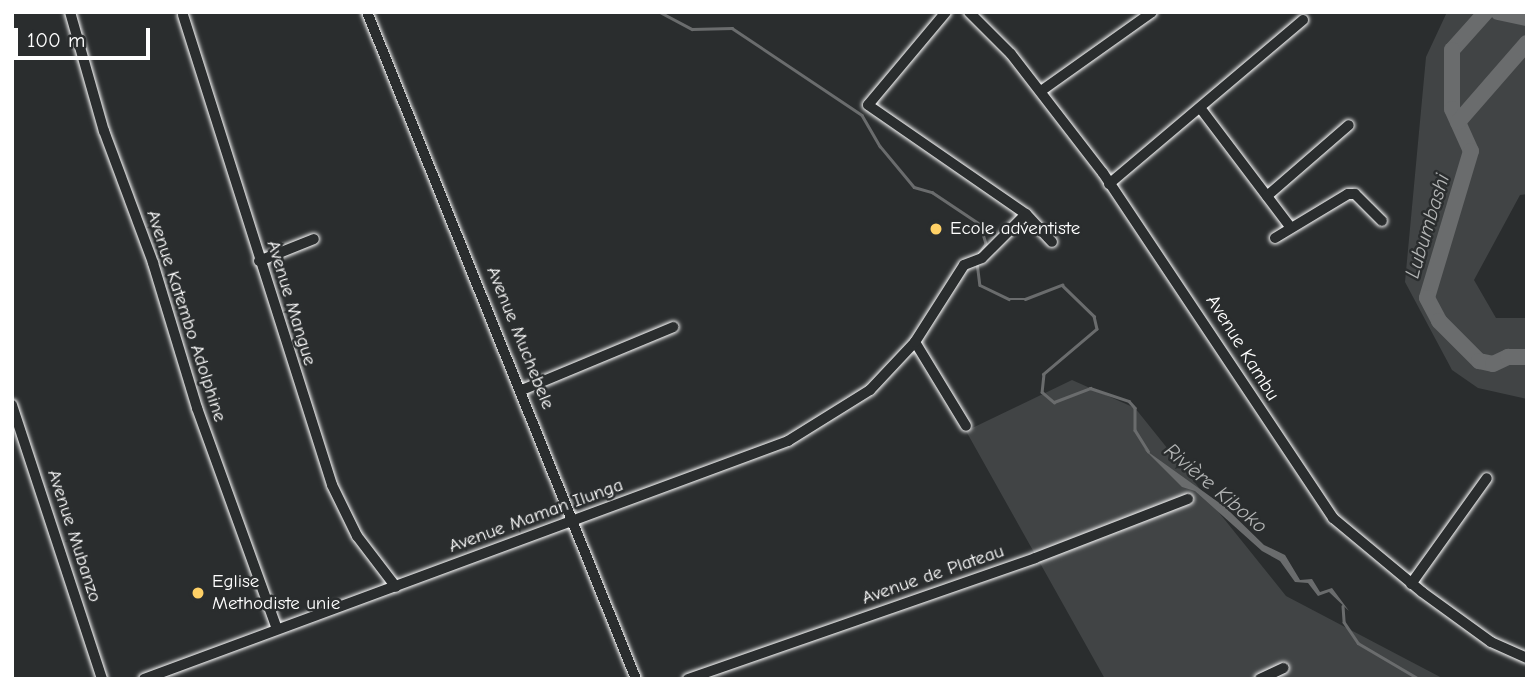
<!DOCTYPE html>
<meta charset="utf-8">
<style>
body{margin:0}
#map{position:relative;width:1539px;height:691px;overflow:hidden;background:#2a2d2e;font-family:"Comic Neue",sans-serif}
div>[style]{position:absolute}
.green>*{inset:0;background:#414445}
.water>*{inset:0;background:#6a6c6d}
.stream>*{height:2.5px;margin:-1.25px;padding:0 1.25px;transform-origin:1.25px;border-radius:1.25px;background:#6a6c6d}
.river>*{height:16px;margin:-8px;padding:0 8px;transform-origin:8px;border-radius:8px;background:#6a6c6d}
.roads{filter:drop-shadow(0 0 2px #fff) drop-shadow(0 0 2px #fff)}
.minor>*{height:10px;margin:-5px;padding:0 5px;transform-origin:5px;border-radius:5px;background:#2a2d2e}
.dots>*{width:19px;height:19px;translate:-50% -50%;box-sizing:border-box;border:4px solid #2a2d2e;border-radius:50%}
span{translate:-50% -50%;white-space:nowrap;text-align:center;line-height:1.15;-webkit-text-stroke:5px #2a2d2e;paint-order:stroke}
.poi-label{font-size:19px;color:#fff}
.left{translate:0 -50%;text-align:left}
.street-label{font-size:19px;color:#fff}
.water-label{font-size:21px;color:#b4b6b6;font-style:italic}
.frame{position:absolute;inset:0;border:14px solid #fff;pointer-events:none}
.scale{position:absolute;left:14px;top:28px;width:136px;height:32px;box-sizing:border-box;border:4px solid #fff;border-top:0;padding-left:9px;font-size:21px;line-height:24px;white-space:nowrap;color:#fff;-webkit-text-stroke:5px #2a2d2e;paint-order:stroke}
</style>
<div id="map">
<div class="green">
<i style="clip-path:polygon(1447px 12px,1527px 12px,1527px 194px,1520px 195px,1474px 280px,1496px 318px,1527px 318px,1527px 399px,1478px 388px,1452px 370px,1405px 282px,1426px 57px)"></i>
<i style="clip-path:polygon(1072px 380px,1135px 408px,1286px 596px,1444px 679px,1105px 679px,966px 431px)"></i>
</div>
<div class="water">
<i style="clip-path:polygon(1144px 449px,1225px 507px,1264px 545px,1285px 555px,1300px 580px,1312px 579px,1320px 592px,1332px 588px,1349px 611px,1329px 592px,1318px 596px,1308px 583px,1295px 582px,1280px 561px,1262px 551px,1195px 491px,1182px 487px)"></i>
</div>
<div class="stream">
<i style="left:660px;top:12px;width:36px;rotate:28deg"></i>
<i style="left:692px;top:29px;width:40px;rotate:-1.4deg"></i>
<i style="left:732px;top:28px;width:156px;rotate:33.8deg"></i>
<i style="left:862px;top:115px;width:36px;rotate:60deg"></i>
<i style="left:880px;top:146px;width:53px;rotate:50.3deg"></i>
<i style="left:914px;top:187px;width:19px;rotate:16deg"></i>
<i style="left:932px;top:192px;width:58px;rotate:33.7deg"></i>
<i style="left:980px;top:224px;width:21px;rotate:73deg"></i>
<i style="left:986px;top:244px;width:11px;rotate:124deg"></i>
<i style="left:977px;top:262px;width:23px;rotate:83deg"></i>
<i style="left:980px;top:285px;width:32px;rotate:26deg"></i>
<i style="left:1009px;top:299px;width:16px"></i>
<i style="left:1025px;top:299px;width:40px;rotate:-21deg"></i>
<i style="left:1062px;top:285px;width:45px;rotate:44.1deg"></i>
<i style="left:1094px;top:316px;width:13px;rotate:77deg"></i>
<i style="left:1097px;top:329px;width:70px;rotate:139.7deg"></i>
<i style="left:1044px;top:374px;width:18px;rotate:96deg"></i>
<i style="left:1042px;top:392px;width:16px;rotate:40deg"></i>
<i style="left:1054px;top:402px;width:39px;rotate:-21deg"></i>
<i style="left:1090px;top:388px;width:41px;rotate:18.4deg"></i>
<i style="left:1129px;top:401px;width:9px;rotate:49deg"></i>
<i style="left:1135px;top:408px;width:22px;rotate:90deg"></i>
<i style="left:1135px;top:430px;width:25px;rotate:58deg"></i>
<i style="left:1343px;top:606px;width:16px;rotate:86deg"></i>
<i style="left:1344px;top:622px;width:25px;rotate:56deg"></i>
<i style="left:1358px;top:643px;width:71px;rotate:30.5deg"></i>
</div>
<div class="river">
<i style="left:1486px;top:12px;width:51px;rotate:131.8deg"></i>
<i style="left:1452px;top:50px;width:59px;rotate:90deg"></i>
<i style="left:1452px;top:109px;width:46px;rotate:65.7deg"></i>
<i style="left:1471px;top:151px;width:153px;rotate:106.7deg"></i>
<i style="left:1427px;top:298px;width:26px;rotate:62deg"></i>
<i style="left:1439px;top:321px;width:57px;rotate:45deg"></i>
<i style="left:1479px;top:361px;width:14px;rotate:12deg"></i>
<i style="left:1493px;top:364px;width:17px;rotate:-25deg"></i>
<i style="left:1508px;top:357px;width:19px"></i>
<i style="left:1498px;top:12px;width:30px;rotate:12deg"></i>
<i style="left:1458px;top:122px;width:105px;rotate:-48.9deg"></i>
</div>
<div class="roads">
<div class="minor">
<i style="left:70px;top:12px;width:124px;rotate:74.1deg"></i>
<i style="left:104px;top:131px;width:141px;rotate:69.6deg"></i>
<i style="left:153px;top:263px;width:152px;rotate:73.1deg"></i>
<i style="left:197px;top:408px;width:235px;rotate:70.1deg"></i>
<i style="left:367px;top:12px;width:719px;rotate:68.04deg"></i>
<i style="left:946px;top:12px;width:121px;rotate:130deg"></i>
<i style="left:868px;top:105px;width:192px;rotate:34.6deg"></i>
<i style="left:1026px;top:214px;width:38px;rotate:47deg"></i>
<i style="left:969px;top:12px;width:59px;rotate:45deg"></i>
<i style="left:1011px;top:54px;width:150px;rotate:52.3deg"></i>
<i style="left:1103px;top:173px;width:415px;rotate:56.3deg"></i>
<i style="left:1333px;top:518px;width:116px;rotate:39.7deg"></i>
<i style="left:1422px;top:592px;width:85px;rotate:35.9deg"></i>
<i style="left:1491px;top:642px;width:39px;rotate:24deg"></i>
<i style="left:183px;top:15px;width:493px;rotate:72.4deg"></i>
<i style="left:332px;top:485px;width:57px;rotate:63.9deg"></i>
<i style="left:357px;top:536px;width:64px;rotate:52.6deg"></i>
<i style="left:1041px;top:91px;width:136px;rotate:-35.4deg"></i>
<i style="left:1201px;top:109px;width:149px;rotate:52.9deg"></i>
<i style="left:1109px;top:184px;width:254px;rotate:-40.2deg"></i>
<i style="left:1267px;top:196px;width:108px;rotate:-40.9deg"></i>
<i style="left:1275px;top:238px;width:85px;rotate:-31.1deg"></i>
<i style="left:1348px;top:194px;width:7px"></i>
<i style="left:1355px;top:194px;width:38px;rotate:45deg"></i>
<i style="left:259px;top:261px;width:59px;rotate:-21.8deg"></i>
<i style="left:915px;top:342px;width:98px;rotate:58.7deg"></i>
<i style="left:522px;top:390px;width:164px;rotate:-22.6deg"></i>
<i style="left:12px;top:405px;width:288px;rotate:71.8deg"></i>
<i style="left:1411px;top:584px;width:130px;rotate:-54.4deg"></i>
<i style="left:144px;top:679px;width:687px;rotate:-20.28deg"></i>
<i style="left:788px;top:441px;width:97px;rotate:-31.9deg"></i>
<i style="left:870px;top:390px;width:66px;rotate:-46.8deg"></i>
<i style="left:915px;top:342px;width:91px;rotate:-57.5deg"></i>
<i style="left:964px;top:265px;width:19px;rotate:-21deg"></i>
<i style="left:982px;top:258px;width:62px;rotate:-45deg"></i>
<i style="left:688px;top:679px;width:367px;rotate:-19.2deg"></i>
<i style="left:1035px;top:558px;width:164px;rotate:-21.1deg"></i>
<i style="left:1260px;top:679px;width:26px;rotate:-25deg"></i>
</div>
</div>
<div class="dots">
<i style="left:936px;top:229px;background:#ffd166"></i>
<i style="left:198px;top:593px;background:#ffd166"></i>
</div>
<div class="poi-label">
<span class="left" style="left:950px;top:229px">Ecole adventiste</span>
<span class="left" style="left:212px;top:593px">Eglise<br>Methodiste unie</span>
</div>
<div class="street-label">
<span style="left:291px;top:303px;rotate:73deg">Avenue Mangue</span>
<span style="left:186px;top:316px;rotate:72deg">Avenue Katembo Adolphine</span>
<span style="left:520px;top:338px;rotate:68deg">Avenue Muchebele</span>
<span style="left:1242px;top:348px;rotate:58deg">Avenue Kambu</span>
<span style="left:536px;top:516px;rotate:-20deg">Avenue Maman Ilunga</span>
<span style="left:74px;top:536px;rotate:72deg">Avenue Mubanzo</span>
<span style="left:933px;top:575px;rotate:-19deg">Avenue de Plateau</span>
</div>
<div class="water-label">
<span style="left:1427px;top:226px;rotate:-73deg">Lubumbashi</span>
<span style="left:1216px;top:488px;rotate:40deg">Rivière Kiboko</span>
</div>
<div class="frame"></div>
<div class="scale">100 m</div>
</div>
